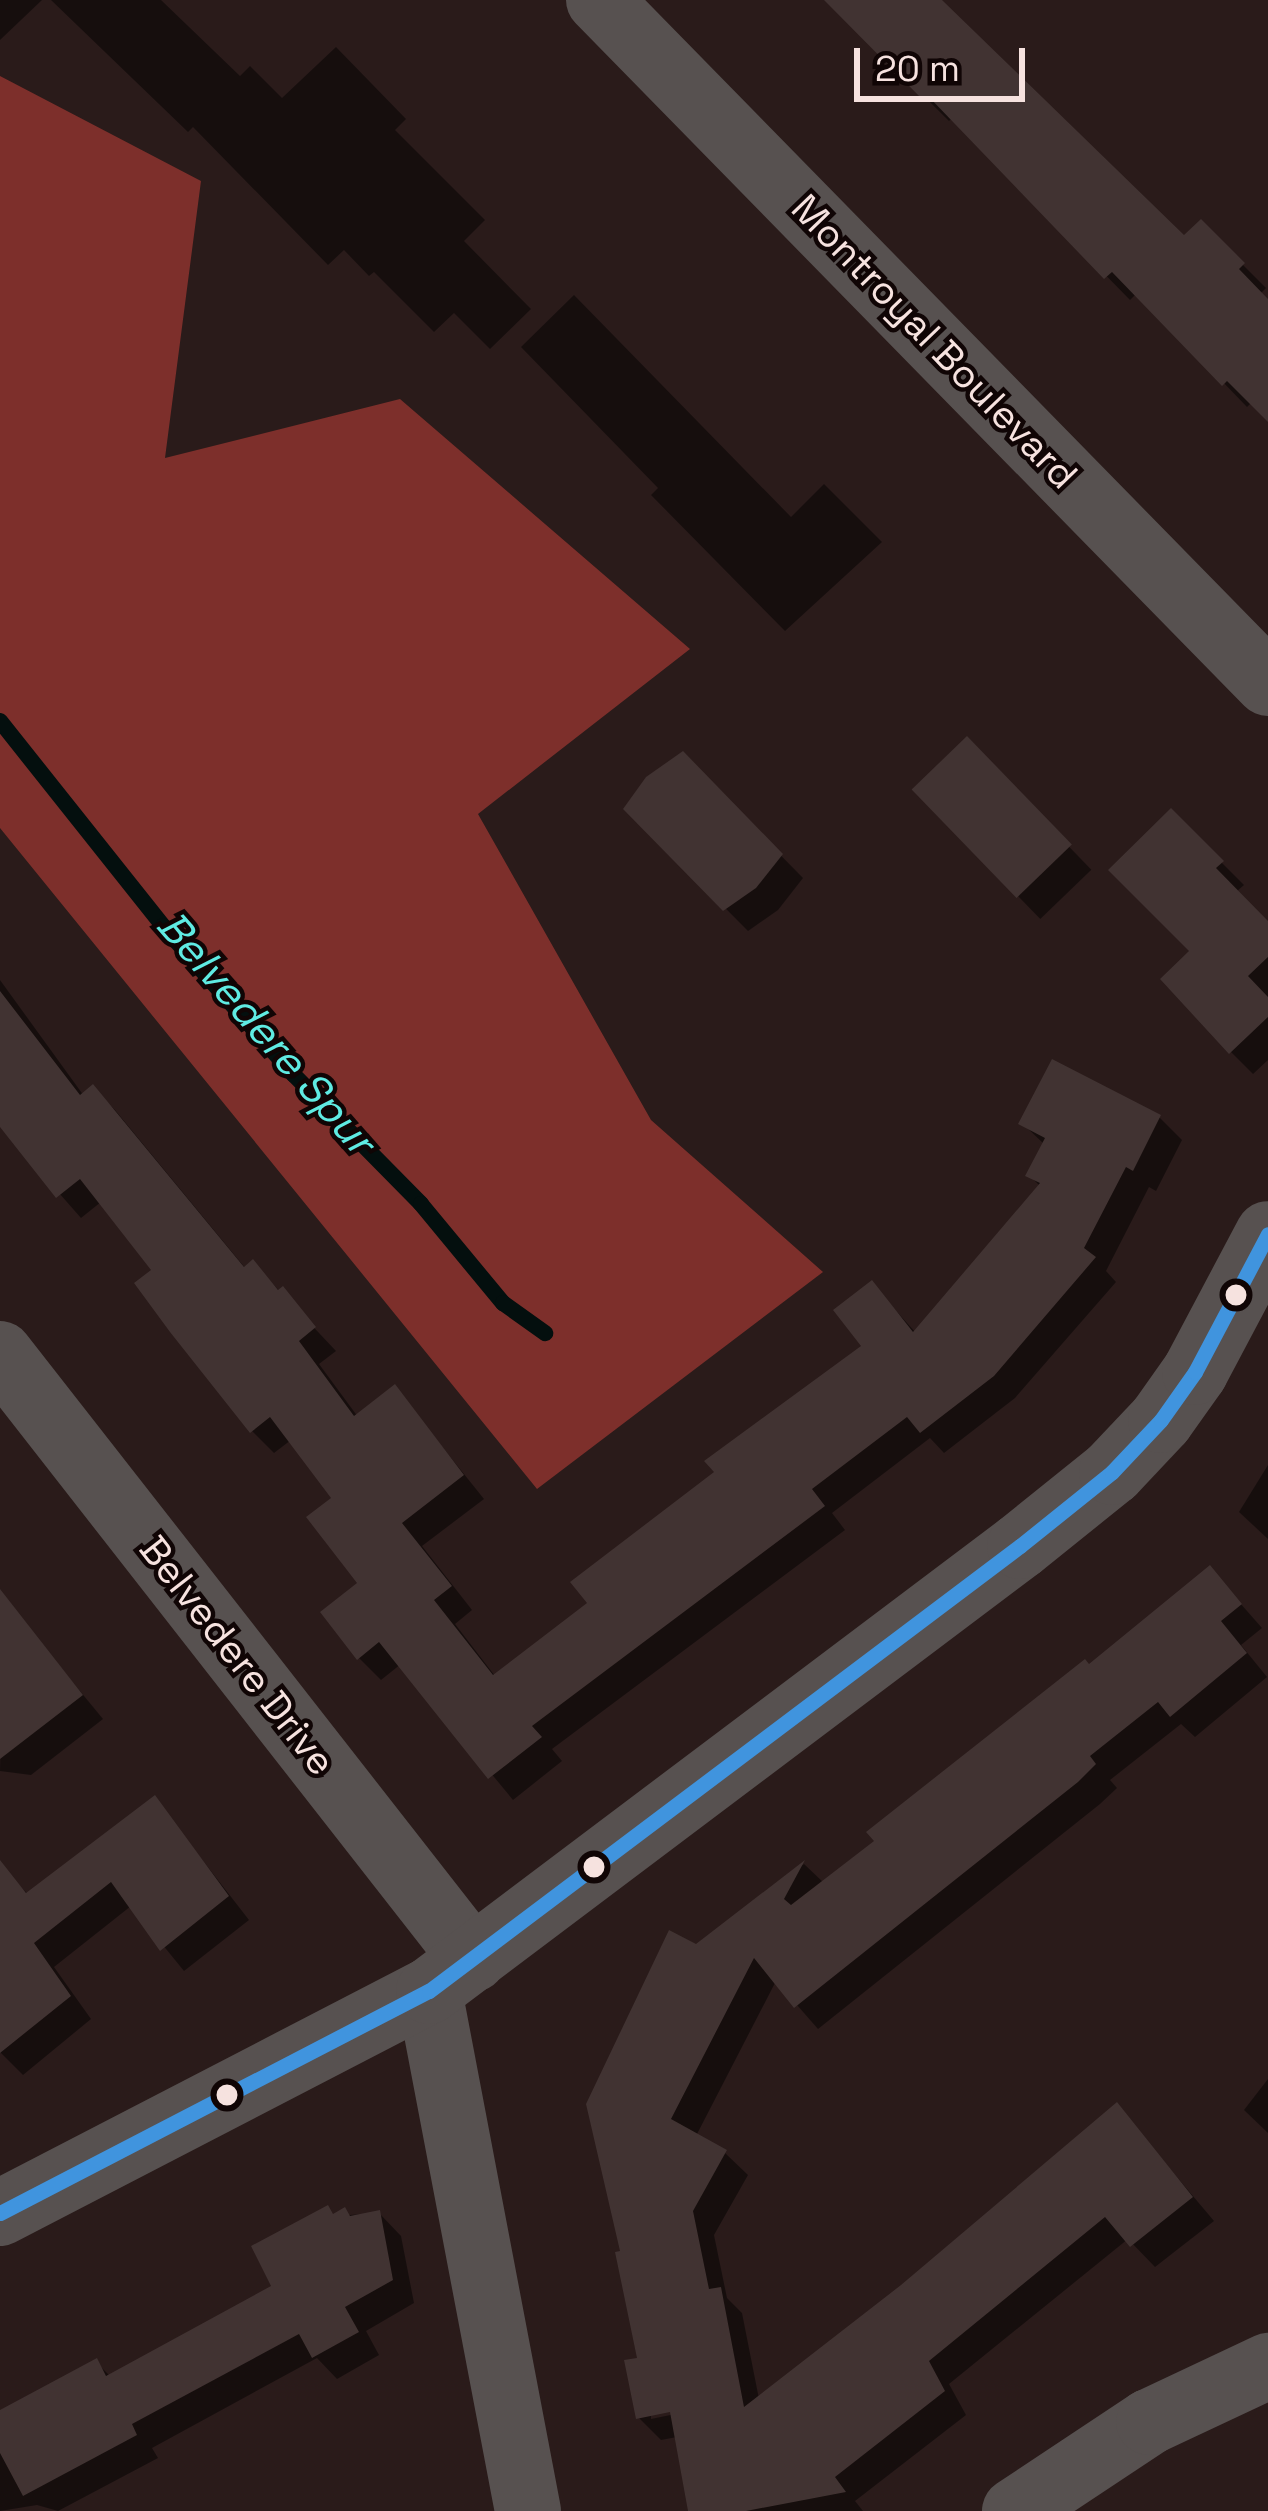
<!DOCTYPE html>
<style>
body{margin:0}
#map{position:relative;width:1268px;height:2511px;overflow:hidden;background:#2a1b1a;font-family:"Space Grotesk",sans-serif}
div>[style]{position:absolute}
.forest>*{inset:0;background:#7d2f2b}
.shadow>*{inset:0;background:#0007;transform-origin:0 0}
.stream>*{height:16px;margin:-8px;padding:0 8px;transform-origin:8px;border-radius:8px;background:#040f0e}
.building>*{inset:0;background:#413332;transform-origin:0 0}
.minor>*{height:66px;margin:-33px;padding:0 33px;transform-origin:33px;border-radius:33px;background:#575150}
.tertiary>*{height:66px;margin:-33px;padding:0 33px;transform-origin:33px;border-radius:33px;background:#575150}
.bus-1>*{height:15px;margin:-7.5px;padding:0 7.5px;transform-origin:7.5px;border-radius:7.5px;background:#4094de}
.dots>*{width:33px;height:33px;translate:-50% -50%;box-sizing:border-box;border:6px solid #100505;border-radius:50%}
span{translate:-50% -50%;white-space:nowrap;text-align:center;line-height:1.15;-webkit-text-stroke:9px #100505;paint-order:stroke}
.street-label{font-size:39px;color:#f6e2df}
.water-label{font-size:42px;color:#5febe3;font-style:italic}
.scale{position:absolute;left:854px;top:48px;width:171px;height:54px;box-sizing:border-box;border:6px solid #f6e2df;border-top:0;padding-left:15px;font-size:36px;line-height:42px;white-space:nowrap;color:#f6e2df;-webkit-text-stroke:9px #100505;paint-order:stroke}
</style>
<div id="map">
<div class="forest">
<i style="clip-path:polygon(0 76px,201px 181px,165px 458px,400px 399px,690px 649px,478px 814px,651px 1120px,823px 1272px,537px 1489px,0 828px)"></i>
</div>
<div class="shadow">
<i style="clip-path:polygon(0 0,42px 0,0 40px)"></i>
<i style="clip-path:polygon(51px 0,161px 0,240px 76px,250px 66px,282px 98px,336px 47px,406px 119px,395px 130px,485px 220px,464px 241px,531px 309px,490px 349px,454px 313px,434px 332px,374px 272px,369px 276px,344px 250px,328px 265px,193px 127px,188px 132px)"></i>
<i style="clip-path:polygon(827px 0,939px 0,1184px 239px,1201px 223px,1266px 288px,1260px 294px,1268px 303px,1268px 417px,1252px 402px,1247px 407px,1137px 293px,1130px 300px,952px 118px,949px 121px)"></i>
<i style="clip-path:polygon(574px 295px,791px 517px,824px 484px,882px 542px,785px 631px,651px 495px,658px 488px,521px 347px)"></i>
<i style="left:967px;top:741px;width:179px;height:71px;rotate:46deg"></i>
<i style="clip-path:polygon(682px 755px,803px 878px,778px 910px,748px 931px,627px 809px)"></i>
<i style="clip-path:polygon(1171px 812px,1244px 885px,1236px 892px,1268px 924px,1268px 1060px,1253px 1074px,1231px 1052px,1193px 951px)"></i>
<i style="clip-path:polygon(0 980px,84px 1096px,93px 1088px,115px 1110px,246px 1269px,253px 1263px,336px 1351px,319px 1364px,358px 1417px,395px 1388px,484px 1499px,422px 1546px,472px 1610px,455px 1624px,495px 1676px,591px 1604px,718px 1472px,865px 1346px,872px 1284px,916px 1333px,1041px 1187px,1029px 1175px,1045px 1145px,1022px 1123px,1054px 1063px,1160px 1118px,1182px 1140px,1156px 1191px,1149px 1187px,1106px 1271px,1116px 1282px,1015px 1398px,944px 1453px,930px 1438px,832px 1513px,845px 1530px,552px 1749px,562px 1761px,513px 1800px,401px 1664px,381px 1680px,359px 1658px,362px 1583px,335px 1499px,291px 1440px,274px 1453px,252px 1431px,155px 1270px,101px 1202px,81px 1218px,0 1126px)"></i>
<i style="clip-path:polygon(1268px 1465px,1268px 1539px,1239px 1512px)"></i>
<i style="clip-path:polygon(evenodd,1210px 1569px,1262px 1628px,1241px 1645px,1267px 1677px,1195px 1737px,1181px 1724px,1110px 1780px,1117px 1788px,1100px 1804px,818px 2029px,776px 1981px,696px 2136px,725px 2153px,748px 2175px,714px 2235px,727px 2298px,742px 2313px,759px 2399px,902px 2287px,1117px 2106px,1214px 2221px,1155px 2267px,1128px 2239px,949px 2384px,966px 2415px,855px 2501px,863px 2511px,691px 2511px,677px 2437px,661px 2440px,638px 2417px,640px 2360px,624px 2254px,697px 1947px,804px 1864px,824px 1883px,1210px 1569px,684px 2406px,685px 2412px,651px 2419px,651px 2413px,684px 2406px)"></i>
<i style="clip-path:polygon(4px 1599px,103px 1719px,31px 1775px,0 1771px)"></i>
<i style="clip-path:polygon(155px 1799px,249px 1920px,184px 1971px,131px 1906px,54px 1967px,91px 2019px,23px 2075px,0 2052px,0 1882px,8px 1875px,29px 1895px)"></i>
<i style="clip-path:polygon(1268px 2079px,1268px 2133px,1244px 2110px)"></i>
<i style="clip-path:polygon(379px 2213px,401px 2236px,414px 2303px,366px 2331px,379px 2355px,337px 2379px,317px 2358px,152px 2448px,158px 2458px,58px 2511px,37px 2505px,0 2511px,0 2413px,96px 2362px,111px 2377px,275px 2287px,335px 2216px)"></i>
</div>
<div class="stream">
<i style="left:0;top:721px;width:262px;rotate:51.5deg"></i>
<i style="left:163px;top:926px;width:198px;rotate:48.7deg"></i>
<i style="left:294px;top:1075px;width:181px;rotate:45.4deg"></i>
<i style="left:421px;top:1204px;width:129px;rotate:50.4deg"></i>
<i style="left:503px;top:1303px;width:52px;rotate:35.5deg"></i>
</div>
<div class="building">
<i style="clip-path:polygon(824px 0,942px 0,1184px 235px,1201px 219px,1245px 263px,1239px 269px,1268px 299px,1268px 422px,1227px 381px,1222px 386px,1112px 272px,1104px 279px,928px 96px,923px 100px)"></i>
<i style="left:967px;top:736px;width:151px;height:77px;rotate:46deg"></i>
<i style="clip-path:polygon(683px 751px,783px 854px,756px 888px,723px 911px,623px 809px,646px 777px)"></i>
<i style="clip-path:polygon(1171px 808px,1224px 861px,1216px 868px,1268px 921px,1268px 957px,1248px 976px,1268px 997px,1268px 1017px,1229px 1054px,1160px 979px,1189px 951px,1108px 870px)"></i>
<i style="clip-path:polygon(0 991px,80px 1095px,93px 1084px,244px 1267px,253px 1259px,278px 1290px,283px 1286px,316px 1327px,299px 1341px,354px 1416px,395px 1384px,464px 1475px,402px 1523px,452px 1586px,434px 1600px,493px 1675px,587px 1603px,570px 1582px,714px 1472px,704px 1461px,861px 1346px,833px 1310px,872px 1280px,913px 1332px,1040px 1183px,1025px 1176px,1045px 1138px,1018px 1124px,1052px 1059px,1161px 1115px,1133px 1171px,1126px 1167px,1084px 1248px,1096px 1257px,994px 1376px,920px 1433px,907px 1417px,812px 1489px,825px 1506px,532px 1726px,542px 1737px,488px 1779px,379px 1642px,357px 1660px,320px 1612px,357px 1583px,306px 1517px,331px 1498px,270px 1417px,250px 1433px,170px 1332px,134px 1283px,151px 1270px,80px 1179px,56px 1198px,0 1127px)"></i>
<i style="clip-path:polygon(1210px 1565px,1242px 1604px,1221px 1621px,1247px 1653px,1170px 1717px,1158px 1702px,1090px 1756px,1096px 1764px,1078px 1782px,794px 2008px,754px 1958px,671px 2119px,727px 2150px,693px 2211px,709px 2289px,721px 2287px,744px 2407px,901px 2285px,1117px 2102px,1193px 2197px,1130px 2247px,1105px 2217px,929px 2361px,945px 2391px,835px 2477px,846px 2492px,746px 2511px,688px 2511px,670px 2412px,636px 2419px,624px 2360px,637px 2358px,615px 2252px,620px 2251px,586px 2104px,669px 1930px,696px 1944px,805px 1860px,784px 1899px,791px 1905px,874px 1841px,866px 1832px,1085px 1659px,1089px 1664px)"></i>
<i style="clip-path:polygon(0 1589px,83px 1695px,0 1759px)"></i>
<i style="clip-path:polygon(155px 1795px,229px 1896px,160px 1951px,111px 1882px,34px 1943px,71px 1996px,0 2053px,0 1860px,26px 1893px)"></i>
<i style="clip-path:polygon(328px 2205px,333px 2214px,345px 2207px,350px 2216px,380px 2210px,393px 2280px,345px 2307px,359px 2332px,312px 2358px,299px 2334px,132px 2424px,137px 2435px,23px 2496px,0 2453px,0 2410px,97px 2358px,106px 2376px,271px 2286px,251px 2246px)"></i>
</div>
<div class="minor">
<i style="left:0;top:1354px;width:768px;rotate:51.98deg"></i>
<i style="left:429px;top:1991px;width:529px;rotate:79.22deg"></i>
<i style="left:1015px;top:2511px;width:161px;rotate:-33.6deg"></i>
<i style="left:1149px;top:2422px;width:132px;rotate:-25.2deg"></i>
</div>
<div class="tertiary">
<i style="left:599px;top:0;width:956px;rotate:45.59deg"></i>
<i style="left:0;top:2213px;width:483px;rotate:-27.4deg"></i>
<i style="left:429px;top:1991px;width:740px;rotate:-36.98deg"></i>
<i style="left:1020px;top:1546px;width:118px;rotate:-38.8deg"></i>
<i style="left:1112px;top:1472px;width:71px;rotate:-46.7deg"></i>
<i style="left:1161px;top:1420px;width:59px;rotate:-54.7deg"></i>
<i style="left:1195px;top:1372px;width:156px;rotate:-62.1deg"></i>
</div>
<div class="bus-1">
<i style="left:0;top:2213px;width:483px;rotate:-27.4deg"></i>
<i style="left:429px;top:1991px;width:740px;rotate:-36.98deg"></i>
<i style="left:1020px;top:1546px;width:118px;rotate:-38.8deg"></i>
<i style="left:1112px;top:1472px;width:71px;rotate:-46.7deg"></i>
<i style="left:1161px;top:1420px;width:59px;rotate:-54.7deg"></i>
<i style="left:1195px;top:1372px;width:156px;rotate:-62.1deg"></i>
</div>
<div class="dots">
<i style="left:1236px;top:1295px;background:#f6e2df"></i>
<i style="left:594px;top:1867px;background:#f6e2df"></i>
<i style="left:227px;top:2095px;background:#f6e2df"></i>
</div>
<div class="street-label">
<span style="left:934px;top:342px;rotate:46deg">Montroyal Boulevard</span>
<span style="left:237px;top:1656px;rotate:52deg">Belvedere Drive</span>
</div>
<div class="water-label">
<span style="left:266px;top:1033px;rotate:49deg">Belvedere Spur</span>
</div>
<div class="scale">20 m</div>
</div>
